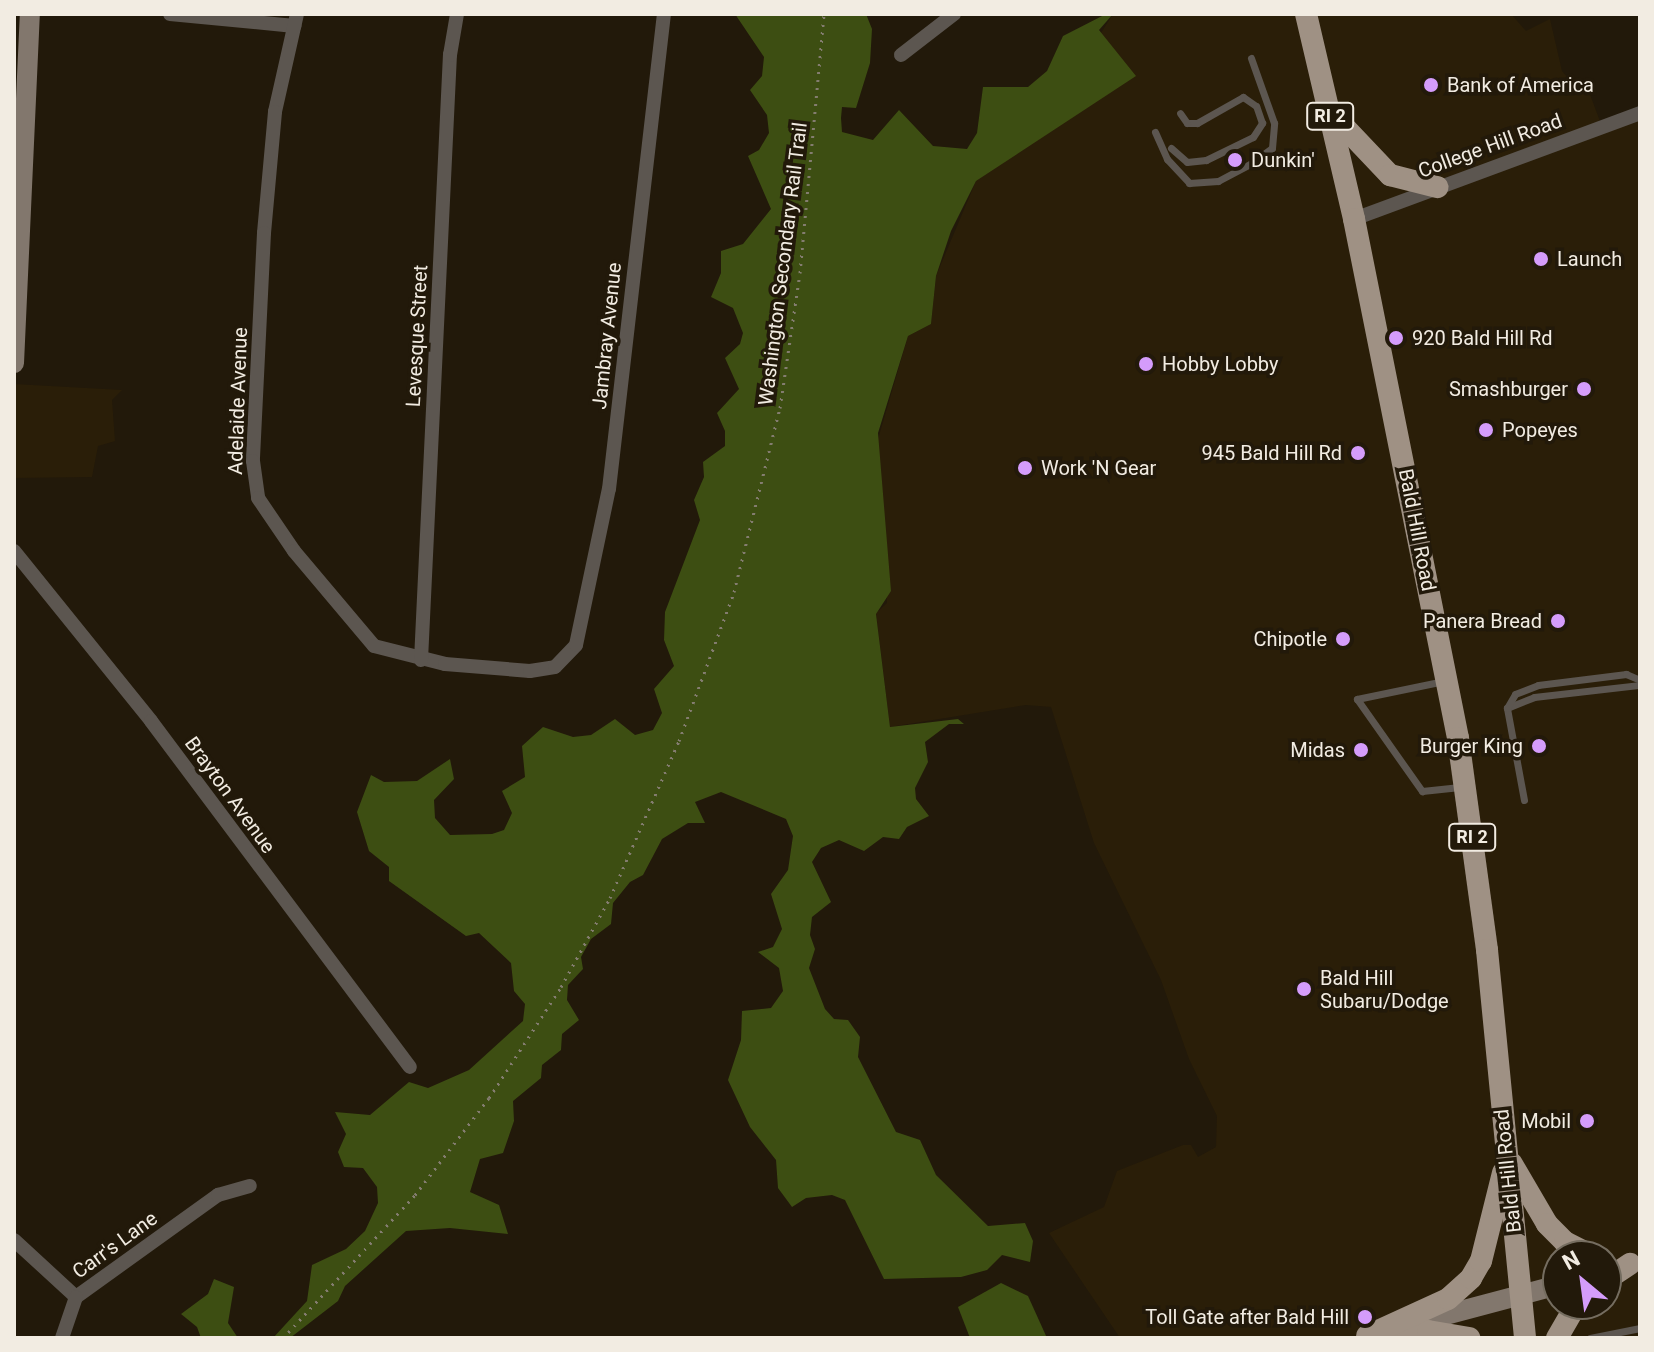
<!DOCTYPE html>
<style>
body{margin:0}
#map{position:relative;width:1654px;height:1352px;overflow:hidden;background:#22190a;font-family:Roboto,sans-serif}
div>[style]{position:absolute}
.built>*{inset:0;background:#2a1e08}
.forest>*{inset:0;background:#3d4e12}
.path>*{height:3px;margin-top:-1.5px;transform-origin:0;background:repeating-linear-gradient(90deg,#847d70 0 2px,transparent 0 8px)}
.lane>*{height:7px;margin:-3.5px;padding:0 3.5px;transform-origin:3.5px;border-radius:3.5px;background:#5c5650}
.street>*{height:14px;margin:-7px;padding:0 7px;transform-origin:7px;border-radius:7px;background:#5c5650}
.secondary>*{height:20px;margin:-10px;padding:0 10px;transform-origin:10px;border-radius:10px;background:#82776d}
.primary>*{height:22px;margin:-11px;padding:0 11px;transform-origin:11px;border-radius:11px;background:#9f9184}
.dots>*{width:22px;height:22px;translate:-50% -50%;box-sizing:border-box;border:4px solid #22190a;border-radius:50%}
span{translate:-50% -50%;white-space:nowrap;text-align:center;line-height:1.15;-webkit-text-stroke:7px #22190a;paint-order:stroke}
.shield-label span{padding:2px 6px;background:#22190a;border:2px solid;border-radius:6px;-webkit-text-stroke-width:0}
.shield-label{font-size:18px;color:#f2ece2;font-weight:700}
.poi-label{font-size:20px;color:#f2ece2}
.left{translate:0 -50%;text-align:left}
.right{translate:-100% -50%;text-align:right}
.street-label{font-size:20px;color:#f2ece2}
.frame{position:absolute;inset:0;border:16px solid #f2ece2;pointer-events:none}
.north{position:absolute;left:1542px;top:1240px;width:80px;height:80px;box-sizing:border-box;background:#22190a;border:2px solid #756d60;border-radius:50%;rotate:331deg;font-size:22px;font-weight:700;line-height:32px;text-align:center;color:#f2ece2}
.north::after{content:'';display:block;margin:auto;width:28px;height:36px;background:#d49cfb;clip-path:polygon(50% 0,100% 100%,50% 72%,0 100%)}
</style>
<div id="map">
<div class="built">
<i style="clip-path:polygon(evenodd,1113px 14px,1511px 14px,1526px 31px,1550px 19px,1562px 71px,1573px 84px,1588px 89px,1601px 124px,1640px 112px,1640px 1338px,1120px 1338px,1049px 1233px,1104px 1207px,1117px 1171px,1183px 1145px,1191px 1145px,1198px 1157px,1216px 1147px,1217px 1116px,1189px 1059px,1161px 980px,1094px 843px,1051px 707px,1026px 705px,890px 727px,876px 613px,887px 603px,878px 439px,908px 336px,931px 324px,936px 276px,976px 181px,1031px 143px,1113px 14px,1558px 1256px,1606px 1256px,1606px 1304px,1558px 1304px,1558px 1256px)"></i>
<i style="clip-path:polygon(14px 384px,122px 390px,112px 400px,115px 441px,98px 446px,92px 477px,14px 478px)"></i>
</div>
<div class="forest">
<i style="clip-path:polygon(735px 14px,866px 14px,872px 29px,870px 63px,856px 108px,842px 107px,841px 118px,842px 132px,873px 140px,899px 110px,933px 146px,967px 149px,977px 133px,983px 87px,1028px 87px,1047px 71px,1063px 36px,1106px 14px,1113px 14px,1099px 30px,1136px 76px,976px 181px,951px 231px,936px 276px,931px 324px,908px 336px,878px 433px,891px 591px,876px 614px,890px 727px,958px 719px,964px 724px,949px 724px,925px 742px,928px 762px,915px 788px,916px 799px,929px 816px,907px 827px,899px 839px,883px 837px,864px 851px,839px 840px,821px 848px,812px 862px,831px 902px,812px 917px,810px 935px,815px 949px,809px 968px,825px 1009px,834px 1019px,848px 1020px,860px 1037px,858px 1057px,896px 1132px,920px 1140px,936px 1175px,988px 1226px,1025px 1223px,1033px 1241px,1030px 1262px,1002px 1255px,987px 1270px,961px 1277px,884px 1279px,845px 1200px,832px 1195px,806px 1198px,792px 1207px,778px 1188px,776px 1160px,750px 1127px,728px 1080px,741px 1040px,742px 1011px,771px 1008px,783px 991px,779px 968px,758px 952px,773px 947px,782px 929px,771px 894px,788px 870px,793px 836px,786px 819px,721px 792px,695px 802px,705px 823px,688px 823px,662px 839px,643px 875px,630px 882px,613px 903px,611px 924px,591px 939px,581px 957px,583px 969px,568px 985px,567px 1000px,579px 1020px,562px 1034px,561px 1050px,542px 1065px,541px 1078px,513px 1101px,514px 1121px,503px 1153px,480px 1159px,470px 1192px,499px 1205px,508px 1234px,450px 1228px,406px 1231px,345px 1286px,338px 1301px,290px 1338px,273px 1338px,307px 1301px,312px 1265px,346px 1249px,365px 1231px,378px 1203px,377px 1187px,363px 1168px,344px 1167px,338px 1152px,346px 1134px,335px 1112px,370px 1115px,409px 1082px,428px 1088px,469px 1070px,523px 1021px,525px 1004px,514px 991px,511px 963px,479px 933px,466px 936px,389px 881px,389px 867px,369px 851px,357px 812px,371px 775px,384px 782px,417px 781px,450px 759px,454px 779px,434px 800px,435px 818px,450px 835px,492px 834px,504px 830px,512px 813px,502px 791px,525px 777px,522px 746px,543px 727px,573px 737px,591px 735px,615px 719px,635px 735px,653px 730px,662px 713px,654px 689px,674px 666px,664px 640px,665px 612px,700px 520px,694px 500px,704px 477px,703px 462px,725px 446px,725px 431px,717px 413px,739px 389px,725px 358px,740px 344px,743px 333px,733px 308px,711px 297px,721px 273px,721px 251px,743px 244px,771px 209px,748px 156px,759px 150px,769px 133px,767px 115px,750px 90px,762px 76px,764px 57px)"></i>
<i style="clip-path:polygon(214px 1279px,234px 1287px,228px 1323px,238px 1338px,201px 1338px,197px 1327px,181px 1314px,208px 1294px)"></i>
<i style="clip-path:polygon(1001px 1283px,1028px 1296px,1047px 1338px,970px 1338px,958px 1307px)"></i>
</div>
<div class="path">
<i style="left:283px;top:1338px;width:195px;rotate:-47.3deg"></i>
<i style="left:415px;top:1195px;width:122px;rotate:-52.7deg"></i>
<i style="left:489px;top:1098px;width:132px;rotate:-57deg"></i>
<i style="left:561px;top:987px;width:102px;rotate:-61.2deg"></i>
<i style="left:610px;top:898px;width:171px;rotate:-66.3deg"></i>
<i style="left:679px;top:741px;width:159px;rotate:-69.7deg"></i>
<i style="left:734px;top:592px;width:190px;rotate:-76deg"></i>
<i style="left:780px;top:408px;width:136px;rotate:-81.6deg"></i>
<i style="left:800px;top:273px;width:260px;rotate:-84.7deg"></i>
</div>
<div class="lane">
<i style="left:1155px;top:132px;width:30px;rotate:66deg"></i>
<i style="left:1167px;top:159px;width:33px;rotate:47deg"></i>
<i style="left:1189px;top:183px;width:29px;rotate:-4deg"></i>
<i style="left:1218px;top:181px;width:36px;rotate:-28deg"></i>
<i style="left:1250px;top:164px;width:27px;rotate:-36deg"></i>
<i style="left:1272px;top:148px;width:25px;rotate:-85deg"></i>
<i style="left:1274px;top:123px;width:69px;rotate:-109.5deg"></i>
<i style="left:1171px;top:148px;width:21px;rotate:41deg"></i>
<i style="left:1187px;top:162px;width:19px;rotate:-6deg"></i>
<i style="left:1206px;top:160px;width:52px;rotate:-26.1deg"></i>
<i style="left:1253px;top:137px;width:17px;rotate:-57deg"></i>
<i style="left:1262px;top:123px;width:18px;rotate:-109deg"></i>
<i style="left:1256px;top:106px;width:16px;rotate:-145deg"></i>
<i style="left:1243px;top:97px;width:53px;rotate:150.5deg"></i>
<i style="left:1197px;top:123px;width:10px;rotate:180deg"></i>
<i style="left:1187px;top:123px;width:12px;rotate:-125deg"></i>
<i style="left:1444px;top:681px;width:89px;rotate:168.3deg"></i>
<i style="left:1357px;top:699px;width:113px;rotate:54.8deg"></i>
<i style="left:1422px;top:791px;width:38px;rotate:-6deg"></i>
<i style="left:1507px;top:708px;width:29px;rotate:-22deg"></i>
<i style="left:1534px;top:697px;width:107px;rotate:-6.5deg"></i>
<i style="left:1524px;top:800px;width:94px;rotate:-100.5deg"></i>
<i style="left:1507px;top:708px;width:16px;rotate:-60deg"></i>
<i style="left:1515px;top:694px;width:25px;rotate:-21deg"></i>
<i style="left:1538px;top:685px;width:89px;rotate:-7.1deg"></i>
<i style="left:1626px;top:674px;width:15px;rotate:23deg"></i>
<i style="left:1590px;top:1338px;width:51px;rotate:-11.3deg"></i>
</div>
<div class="street">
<i style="left:170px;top:14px;width:125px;rotate:5.5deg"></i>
<i style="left:297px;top:14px;width:100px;rotate:102.7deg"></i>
<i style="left:275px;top:112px;width:121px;rotate:95.2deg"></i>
<i style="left:264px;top:233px;width:228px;rotate:92.8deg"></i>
<i style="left:253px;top:461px;width:37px;rotate:82deg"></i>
<i style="left:258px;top:498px;width:64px;rotate:55.8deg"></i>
<i style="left:294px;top:551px;width:124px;rotate:49.9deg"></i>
<i style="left:374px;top:646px;width:73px;rotate:14.2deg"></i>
<i style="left:445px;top:664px;width:85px;rotate:4.7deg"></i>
<i style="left:530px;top:671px;width:25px;rotate:-9deg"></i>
<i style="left:555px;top:667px;width:30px;rotate:-46deg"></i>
<i style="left:576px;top:645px;width:159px;rotate:-78.1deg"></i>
<i style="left:609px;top:489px;width:478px;rotate:-83.4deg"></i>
<i style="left:901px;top:55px;width:67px;rotate:-37.7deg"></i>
<i style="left:1354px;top:219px;width:305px;rotate:-20.3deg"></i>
<i style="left:14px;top:551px;width:218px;rotate:51.1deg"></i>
<i style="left:151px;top:721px;width:432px;rotate:53.2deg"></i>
<i style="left:421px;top:660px;width:606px;rotate:-87.26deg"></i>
<i style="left:450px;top:55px;width:42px;rotate:-80.3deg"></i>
<i style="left:14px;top:1240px;width:84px;rotate:42.6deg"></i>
<i style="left:76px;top:1297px;width:175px;rotate:-35.7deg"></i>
<i style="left:218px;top:1195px;width:33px;rotate:-16deg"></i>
<i style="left:62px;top:1338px;width:43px;rotate:-71.1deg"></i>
</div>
<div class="secondary">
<i style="left:14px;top:363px;width:349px;rotate:-87.4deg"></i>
<i style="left:1404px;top:1326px;width:159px;rotate:-14.9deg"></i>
</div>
<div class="primary">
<i style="left:1306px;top:14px;width:211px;rotate:76.8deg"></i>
<i style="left:1354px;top:219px;width:529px;rotate:78.67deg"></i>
<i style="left:1458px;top:738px;width:214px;rotate:82.2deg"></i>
<i style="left:1487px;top:950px;width:390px;rotate:84.4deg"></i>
<i style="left:1333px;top:115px;width:83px;rotate:46.5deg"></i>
<i style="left:1390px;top:175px;width:49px;rotate:14.3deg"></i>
<i style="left:1512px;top:1164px;width:69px;rotate:59.7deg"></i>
<i style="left:1547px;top:1224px;width:25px;rotate:45deg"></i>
<i style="left:1565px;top:1242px;width:31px;rotate:27deg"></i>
<i style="left:1606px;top:1280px;width:29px;rotate:-34deg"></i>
<i style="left:1380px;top:1335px;width:48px;rotate:-4.8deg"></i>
<i style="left:1428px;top:1331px;width:42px;rotate:9.7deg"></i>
<i style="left:1367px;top:1336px;width:89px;rotate:-24.6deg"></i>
<i style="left:1448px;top:1299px;width:31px;rotate:-42deg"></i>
<i style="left:1471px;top:1278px;width:20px;rotate:-60deg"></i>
<i style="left:1481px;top:1261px;width:91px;rotate:-76deg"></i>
<i style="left:1557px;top:1338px;width:39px;rotate:-60deg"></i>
</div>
<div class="dots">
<i style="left:1431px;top:85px;background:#d49cfb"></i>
<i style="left:1235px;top:160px;background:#d49cfb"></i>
<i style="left:1541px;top:259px;background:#d49cfb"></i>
<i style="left:1396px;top:338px;background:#d49cfb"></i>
<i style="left:1146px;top:364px;background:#d49cfb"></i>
<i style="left:1584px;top:389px;background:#d49cfb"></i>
<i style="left:1486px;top:430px;background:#d49cfb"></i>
<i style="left:1358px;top:453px;background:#d49cfb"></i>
<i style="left:1025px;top:468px;background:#d49cfb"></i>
<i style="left:1558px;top:621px;background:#d49cfb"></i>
<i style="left:1343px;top:639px;background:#d49cfb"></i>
<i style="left:1539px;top:746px;background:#d49cfb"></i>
<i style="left:1361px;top:750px;background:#d49cfb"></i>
<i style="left:1304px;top:989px;background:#d49cfb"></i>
<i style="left:1587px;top:1121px;background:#d49cfb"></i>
<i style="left:1365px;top:1317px;background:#d49cfb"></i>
</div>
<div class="shield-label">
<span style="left:1330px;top:116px">RI 2</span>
<span style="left:1472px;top:837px">RI 2</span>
</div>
<div class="poi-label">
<span class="left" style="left:1447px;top:85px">Bank of America</span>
<span class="left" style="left:1251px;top:160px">Dunkin'</span>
<span class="left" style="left:1557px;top:259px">Launch</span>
<span class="left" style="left:1412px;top:338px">920 Bald Hill Rd</span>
<span class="left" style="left:1162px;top:364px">Hobby Lobby</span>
<span class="right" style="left:1568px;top:389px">Smashburger</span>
<span class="left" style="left:1502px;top:430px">Popeyes</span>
<span class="right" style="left:1342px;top:453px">945 Bald Hill Rd</span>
<span class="left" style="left:1041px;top:468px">Work 'N Gear</span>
<span class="right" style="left:1542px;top:621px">Panera Bread</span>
<span class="right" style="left:1327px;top:639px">Chipotle</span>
<span class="right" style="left:1523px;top:746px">Burger King</span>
<span class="right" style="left:1345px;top:750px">Midas</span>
<span class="left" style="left:1320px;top:990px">Bald Hill<br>Subaru/Dodge</span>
<span class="right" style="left:1571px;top:1121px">Mobil</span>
<span class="right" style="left:1349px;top:1317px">Toll Gate after Bald Hill</span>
</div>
<div class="street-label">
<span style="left:1490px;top:146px;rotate:-20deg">College Hill Road</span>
<span style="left:783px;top:264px;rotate:-83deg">Washington Secondary Rail Trail</span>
<span style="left:417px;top:336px;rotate:-87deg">Levesque Street</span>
<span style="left:607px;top:336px;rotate:-84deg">Jambray Avenue</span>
<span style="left:238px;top:401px;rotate:-88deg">Adelaide Avenue</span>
<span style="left:1417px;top:530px;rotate:79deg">Bald Hill Road</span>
<span style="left:230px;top:795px;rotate:54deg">Brayton Avenue</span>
<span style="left:1508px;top:1171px;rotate:-96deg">Bald Hill Road</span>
<span style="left:115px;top:1245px;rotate:-36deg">Carr's Lane</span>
</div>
<div class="frame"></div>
<div class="north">N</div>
</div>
